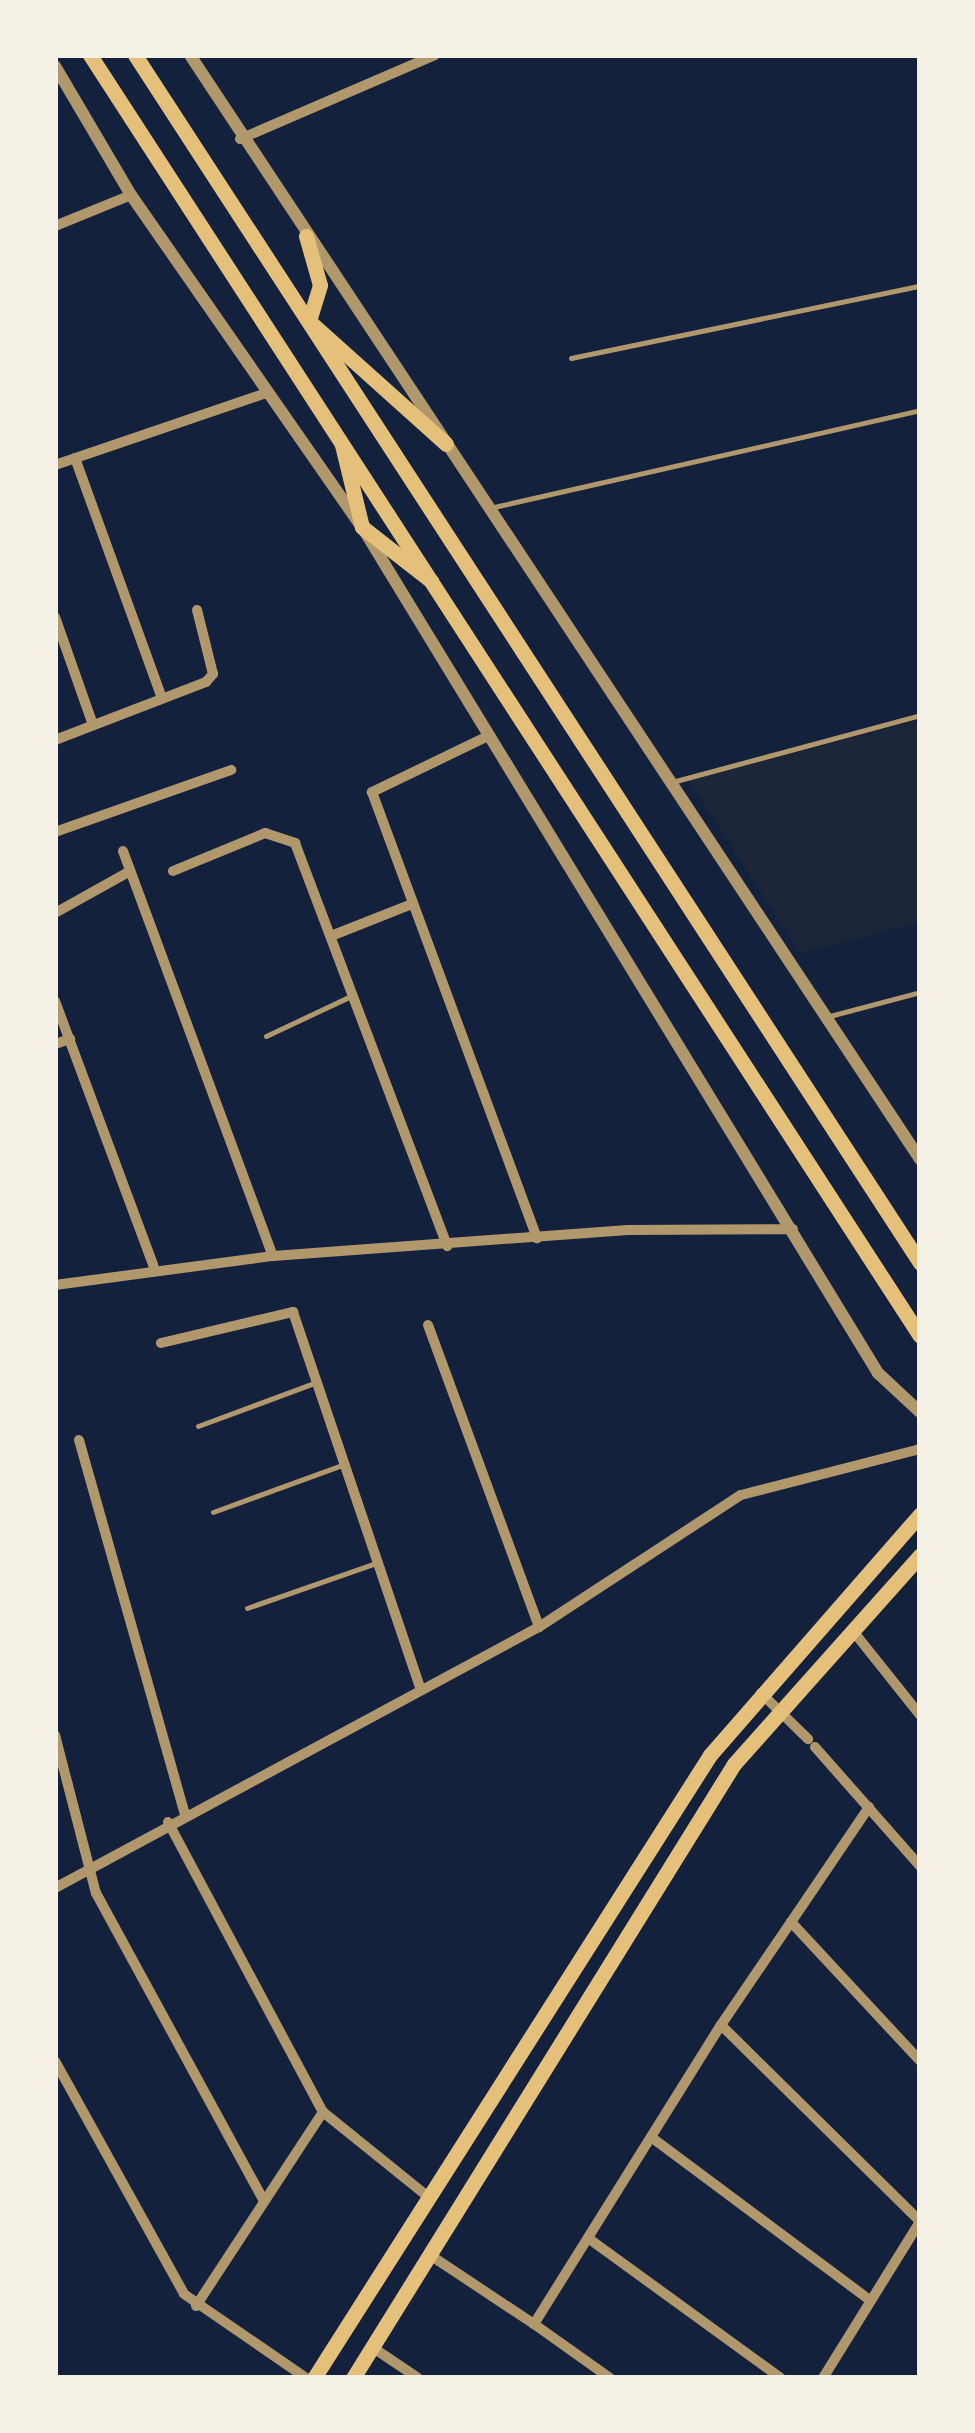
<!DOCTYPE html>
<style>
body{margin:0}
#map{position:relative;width:975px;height:2433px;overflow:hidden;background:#14213d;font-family:Inter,sans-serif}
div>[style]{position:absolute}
.green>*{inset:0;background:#1d2539}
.service>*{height:5px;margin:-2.5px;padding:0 2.5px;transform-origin:2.5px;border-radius:2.5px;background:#b1986c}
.minor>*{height:10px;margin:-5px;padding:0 5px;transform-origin:5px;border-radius:5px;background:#b1986c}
.tertiary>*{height:12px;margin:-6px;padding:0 6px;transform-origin:6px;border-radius:6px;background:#b1986c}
.primary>*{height:15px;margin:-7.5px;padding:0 7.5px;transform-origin:7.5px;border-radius:7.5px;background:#e5c07b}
.trunk>*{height:15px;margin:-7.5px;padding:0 7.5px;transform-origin:7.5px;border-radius:7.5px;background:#e5c07b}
span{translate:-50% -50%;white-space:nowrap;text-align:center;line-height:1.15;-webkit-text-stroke:10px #f6f1e7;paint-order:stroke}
.frame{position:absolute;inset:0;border:58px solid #f6f1e7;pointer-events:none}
</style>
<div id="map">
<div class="green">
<i style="clip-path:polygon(920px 720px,920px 922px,800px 953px,689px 781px)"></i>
</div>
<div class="service">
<i style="left:571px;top:358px;width:356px;rotate:-11.7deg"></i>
<i style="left:494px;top:507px;width:437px;rotate:-12.8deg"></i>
<i style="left:672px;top:782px;width:257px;rotate:-15.1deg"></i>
<i style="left:826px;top:1017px;width:97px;rotate:-14.9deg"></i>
<i style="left:266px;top:1036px;width:96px;rotate:-25.2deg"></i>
<i style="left:198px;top:1426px;width:127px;rotate:-20.3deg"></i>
<i style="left:213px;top:1512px;width:137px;rotate:-20deg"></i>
<i style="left:247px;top:1608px;width:137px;rotate:-19.2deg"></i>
</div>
<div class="minor">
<i style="left:240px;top:139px;width:212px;rotate:-23.3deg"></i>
<i style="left:55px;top:226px;width:82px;rotate:-22.2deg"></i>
<i style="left:75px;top:458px;width:255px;rotate:70.1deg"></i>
<i style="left:55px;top:465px;width:223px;rotate:-18.8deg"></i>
<i style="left:55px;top:617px;width:114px;rotate:70.6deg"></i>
<i style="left:486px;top:737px;width:127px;rotate:154.2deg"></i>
<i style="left:372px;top:792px;width:476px;rotate:69.7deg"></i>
<i style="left:55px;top:740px;width:162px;rotate:-21deg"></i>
<i style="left:206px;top:682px;width:11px;rotate:-49deg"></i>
<i style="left:213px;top:674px;width:66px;rotate:-104deg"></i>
<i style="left:55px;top:832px;width:187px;rotate:-19.4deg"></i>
<i style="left:123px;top:851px;width:432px;rotate:69.7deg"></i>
<i style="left:173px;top:871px;width:100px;rotate:-22.4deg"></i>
<i style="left:265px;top:833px;width:32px;rotate:18deg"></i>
<i style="left:295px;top:843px;width:431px;rotate:69.3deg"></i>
<i style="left:55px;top:913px;width:86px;rotate:-29.2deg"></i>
<i style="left:336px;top:934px;width:82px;rotate:-21.5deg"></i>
<i style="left:55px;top:1001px;width:282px;rotate:69.6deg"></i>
<i style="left:55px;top:1044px;width:16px;rotate:-18deg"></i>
<i style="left:55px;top:1285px;width:220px;rotate:-7.6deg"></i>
<i style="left:273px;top:1256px;width:356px;rotate:-4.2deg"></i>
<i style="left:628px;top:1230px;width:165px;rotate:-0.3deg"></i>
<i style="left:428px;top:1325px;width:322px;rotate:69.8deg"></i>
<i style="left:161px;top:1343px;width:136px;rotate:-13.2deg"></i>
<i style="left:293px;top:1312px;width:397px;rotate:71.3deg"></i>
<i style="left:79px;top:1440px;width:389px;rotate:74.2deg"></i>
<i style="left:853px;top:1631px;width:107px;rotate:51.4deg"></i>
<i style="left:761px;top:1693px;width:66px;rotate:44.4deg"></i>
<i style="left:55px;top:1735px;width:163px;rotate:75.5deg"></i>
<i style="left:96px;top:1893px;width:351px;rotate:61.4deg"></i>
<i style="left:815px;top:1747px;width:159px;rotate:48.6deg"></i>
<i style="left:869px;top:1807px;width:139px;rotate:124.1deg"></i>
<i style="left:791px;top:1922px;width:190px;rotate:47.1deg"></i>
<i style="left:168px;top:1822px;width:329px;rotate:61.9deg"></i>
<i style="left:323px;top:2112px;width:134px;rotate:38.9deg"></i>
<i style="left:55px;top:1888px;width:550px;rotate:-28.34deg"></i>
<i style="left:539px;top:1627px;width:241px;rotate:-33.2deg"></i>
<i style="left:741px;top:1495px;width:185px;rotate:-14.4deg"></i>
<i style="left:791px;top:1922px;width:125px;rotate:124.2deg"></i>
<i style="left:721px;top:2025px;width:279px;rotate:44.6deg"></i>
<i style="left:55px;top:2061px;width:266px;rotate:61deg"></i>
<i style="left:184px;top:2294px;width:148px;rotate:34.5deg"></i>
<i style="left:651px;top:2137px;width:274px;rotate:36.7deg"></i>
<i style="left:588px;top:2238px;width:238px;rotate:36deg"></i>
<i style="left:430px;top:2255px;width:125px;rotate:33.6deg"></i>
<i style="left:534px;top:2324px;width:353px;rotate:-58deg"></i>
<i style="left:196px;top:2306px;width:232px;rotate:-56.8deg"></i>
<i style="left:534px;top:2324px;width:93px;rotate:35.4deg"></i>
<i style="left:372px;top:2347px;width:55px;rotate:34deg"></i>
<i style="left:823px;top:2378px;width:182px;rotate:-58.2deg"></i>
</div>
<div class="tertiary">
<i style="left:190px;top:55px;width:1324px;rotate:56.53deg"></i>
<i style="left:55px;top:66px;width:150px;rotate:59.5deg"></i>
<i style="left:131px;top:195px;width:404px;rotate:55.2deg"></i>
<i style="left:362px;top:527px;width:991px;rotate:58.62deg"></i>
<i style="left:878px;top:1373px;width:57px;rotate:42.9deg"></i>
</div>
<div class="primary">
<i style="left:314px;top:2378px;width:738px;rotate:-57.56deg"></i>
<i style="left:710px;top:1755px;width:320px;rotate:-48.9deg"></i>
<i style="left:353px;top:2378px;width:723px;rotate:-58.18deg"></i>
<i style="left:734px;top:1764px;width:280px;rotate:-48.3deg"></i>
</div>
<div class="trunk">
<i style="left:90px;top:55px;width:1526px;rotate:57.06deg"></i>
<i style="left:135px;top:55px;width:1441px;rotate:56.98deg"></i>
<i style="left:306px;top:236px;width:51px;rotate:74.1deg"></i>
<i style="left:320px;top:285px;width:38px;rotate:107deg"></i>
<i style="left:309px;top:321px;width:184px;rotate:41.9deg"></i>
<i style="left:342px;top:445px;width:84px;rotate:76.3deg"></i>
<i style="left:362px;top:527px;width:88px;rotate:38deg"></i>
</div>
<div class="frame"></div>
</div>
